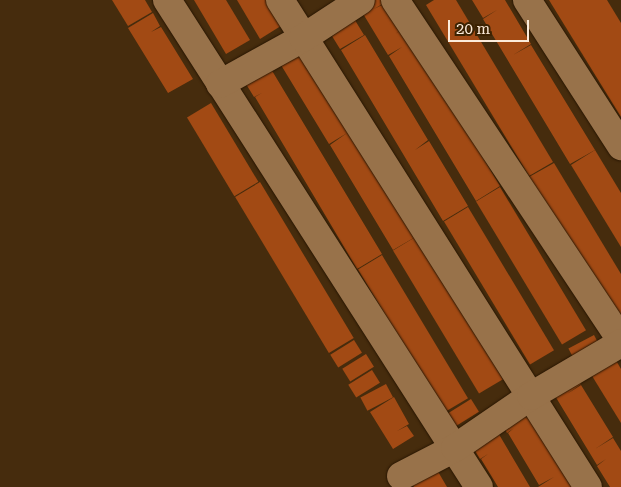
<!DOCTYPE html>
<style>
body{margin:0}
#map{position:relative;width:621px;height:487px;overflow:hidden;background:#462c0d;font-family:"Roboto Serif",serif}
div>[style]{position:absolute}
.building>*{inset:0;background:#a24a14;transform-origin:0 0}
.roads{filter:drop-shadow(0 0 1px #281602) drop-shadow(0 0 1px #281602)}
.street>*{height:28px;margin:-14px;padding:0 14px;transform-origin:14px;border-radius:14px;background:#98724a}
span{translate:-50% -50%;white-space:nowrap;text-align:center;line-height:1.15;-webkit-text-stroke:5px #3c2202;paint-order:stroke}
.scale{position:absolute;left:448px;top:20px;width:81px;height:22px;box-sizing:border-box;border:2px solid #fcebda;border-top:0;padding-left:6px;font-size:15px;line-height:18px;white-space:nowrap;color:#fcebda;-webkit-text-stroke:4px #3c2202;paint-order:stroke}
</style>
<div id="map">
<div class="building">
<i style="clip-path:polygon(112px 0,145px 0,152px 12px,128px 26px)"></i>
<i style="clip-path:polygon(194px 0,226px 0,250px 40px,226px 54px)"></i>
<i style="clip-path:polygon(237px 0,270px 0,284px 24px,260px 39px)"></i>
<i style="clip-path:polygon(369px 0,389px 0,374px 9px,388px 2px,396px 14px,389px 19px,397px 15px,404px 28px,395px 34px,405px 28px,500px 186px,476px 201px,389px 56px,402px 47px,388px 55px,359px 7px)"></i>
<i style="clip-path:polygon(434px 0,456px 0,553px 162px,529px 176px,426px 5px)"></i>
<i style="clip-path:polygon(472px 0,505px 0,531px 44px,513px 55px,531px 45px,595px 150px,570px 164px,483px 19px,497px 10px,483px 18px)"></i>
<i style="clip-path:polygon(549px 0,607px 0,621px 23px,621px 117px)"></i>
<i style="clip-path:polygon(350px 12px,364px 35px,340px 49px,332px 36px,338px 32px,333px 35px,327px 27px)"></i>
<i style="clip-path:polygon(153px 13px,160px 26px,151px 32px,161px 27px,193px 79px,168px 93px,128px 28px)"></i>
<i style="clip-path:polygon(365px 35px,428px 140px,415px 150px,429px 141px,468px 206px,443px 221px,341px 50px)"></i>
<i style="clip-path:polygon(306px 51px,313px 64px,304px 70px,314px 64px,417px 236px,393px 250px,330px 145px,347px 133px,329px 144px,281px 65px)"></i>
<i style="clip-path:polygon(271px 69px,382px 254px,357px 269px,318px 203px,327px 197px,318px 203px,255px 97px,262px 93px,254px 97px,246px 84px)"></i>
<i style="left:211px;top:103px;width:92px;height:28px;rotate:59deg"></i>
<i style="clip-path:polygon(595px 150px,621px 193px,621px 247px,571px 165px)"></i>
<i style="clip-path:polygon(554px 163px,621px 274px,621px 317px,529px 177px)"></i>
<i style="left:260px;top:182px;width:182px;height:29px;rotate:59deg"></i>
<i style="left:500px;top:187px;width:167px;height:28px;rotate:59deg"></i>
<i style="left:468px;top:207px;width:167px;height:28px;rotate:59deg"></i>
<i style="left:417px;top:236px;width:167px;height:28px;rotate:59deg"></i>
<i style="left:382px;top:255px;width:167px;height:28px;rotate:59deg"></i>
<i style="left:594px;top:335px;width:15px;height:29px;rotate:62deg"></i>
<i style="left:354px;top:340px;width:15px;height:28px;rotate:58deg"></i>
<i style="left:366px;top:354px;width:15px;height:28px;rotate:58deg"></i>
<i style="clip-path:polygon(614px 357px,621px 369px,621px 423px,589px 371px)"></i>
<i style="left:372px;top:370px;width:15px;height:28px;rotate:58deg"></i>
<i style="clip-path:polygon(573px 372px,581px 384px,567px 394px,581px 385px,613px 437px,595px 449px,613px 438px,621px 451px,621px 487px,610px 487px,597px 466px,606px 459px,597px 465px,549px 386px)"></i>
<i style="left:386px;top:384px;width:15px;height:29px;rotate:62deg"></i>
<i style="clip-path:polygon(394px 397px,409px 424px,397px 431px,407px 426px,414px 436px,393px 449px,370px 412px)"></i>
<i style="left:471px;top:399px;width:15px;height:28px;rotate:58deg"></i>
<i style="clip-path:polygon(523px 405px,573px 487px,538px 487px,554px 477px,539px 485px,508px 433px,514px 428px,507px 433px,500px 420px)"></i>
<i style="clip-path:polygon(497px 431px,530px 487px,498px 487px,481px 459px,488px 454px,480px 459px,472px 446px)"></i>
<i style="clip-path:polygon(433px 463px,447px 487px,414px 487px,408px 477px)"></i>
</div>
<div class="roads">
<div class="street">
<i style="left:167px;top:0;width:578px;rotate:57.35deg"></i>
<i style="left:280px;top:0;width:576px;rotate:57.69deg"></i>
<i style="left:395px;top:0;width:408px;rotate:56.4deg"></i>
<i style="left:527px;top:0;width:174px;rotate:57.2deg"></i>
<i style="left:220px;top:84px;width:95px;rotate:-29deg"></i>
<i style="left:303px;top:38px;width:69px;rotate:-33.2deg"></i>
<i style="left:401px;top:476px;width:61px;rotate:-27.4deg"></i>
<i style="left:455px;top:448px;width:92px;rotate:-34.4deg"></i>
<i style="left:531px;top:396px;width:104px;rotate:-30.5deg"></i>
</div>
</div>
<div class="scale">20 m</div>
</div>
